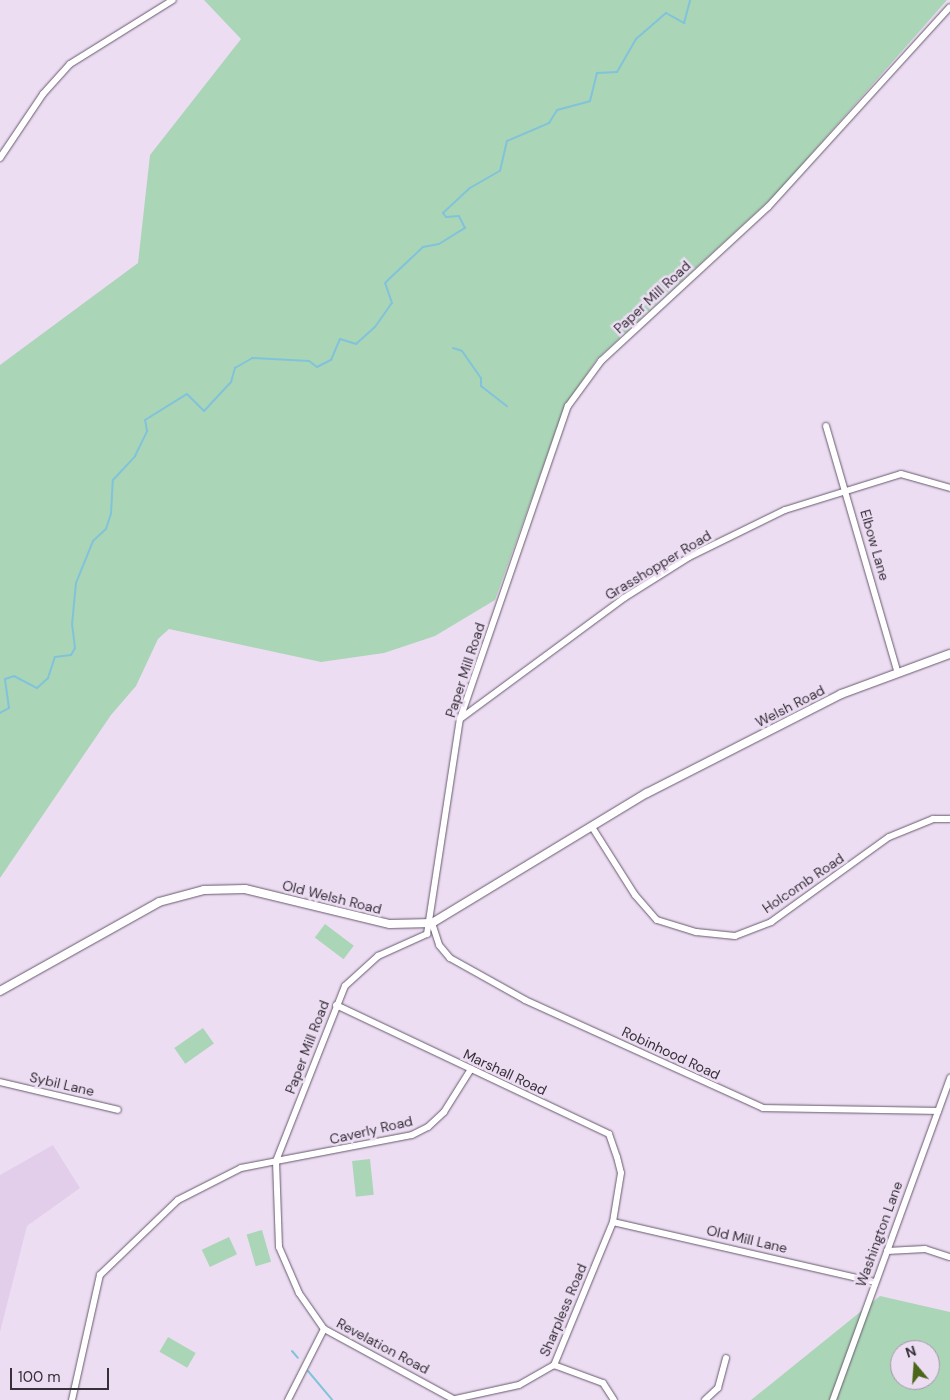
<!DOCTYPE html>
<style>
body{margin:0}
#map{position:relative;width:950px;height:1400px;overflow:hidden;background:#ecddf3;font-family:"DM Sans",sans-serif}
div>[style]{position:absolute}
.built>*{inset:0;background:#e2ceea}
.green>*{inset:0;background:#abd5b7;transform-origin:0 0}
.stream>*{height:2px;margin:-1px;padding:0 1px;transform-origin:1px;border-radius:1px;background:#81c3db}
.roads{filter:drop-shadow(0 0 1px #675a6c) drop-shadow(0 0 1px #675a6c)}
.minor>*{height:6px;margin:-3px;padding:0 3px;transform-origin:3px;border-radius:3px;background:#fff}
.major>*{height:8px;margin:-4px;padding:0 4px;transform-origin:4px;border-radius:4px;background:#fff}
span{translate:-50% -50%;white-space:nowrap;text-align:center;line-height:1.15;-webkit-text-stroke:5px #ecddf3;paint-order:stroke}
.street-label{font-size:14px;color:#363038}
.north{position:absolute;left:890px;top:1340px;width:50px;height:50px;box-sizing:border-box;background:#ecddf3;border:1px solid #a398a8;border-radius:50%;rotate:342deg;font-size:14px;font-weight:700;line-height:20px;text-align:center;color:#363038}
.north::after{content:'';display:block;margin:auto;width:18px;height:22px;background:#4b6618;clip-path:polygon(50% 0,100% 100%,50% 72%,0 100%)}
.scale{position:absolute;left:10px;top:1368px;width:99px;height:22px;box-sizing:border-box;border:2px solid #363038;border-top:0;padding-left:6px;font-size:15px;line-height:18px;white-space:nowrap;color:#363038;-webkit-text-stroke:4px #ecddf3;paint-order:stroke}
</style>
<div id="map">
<div class="built">
<i style="clip-path:polygon(53px 1145px,80px 1188px,27px 1226px,0 1332px,0 1175px)"></i>
</div>
<div class="green">
<i style="clip-path:polygon(204px 0,947px 0,775px 195px,597px 359px,565px 406px,495px 600px,435px 636px,384px 653px,321px 662px,169px 629px,158px 639px,136px 686px,111px 715px,0 878px,0 365px,138px 263px,150px 155px,241px 39px)"></i>
<i style="left:325px;top:924px;width:36px;height:17px;rotate:37deg"></i>
<i style="left:203px;top:1028px;width:19px;height:35px;rotate:55deg"></i>
<i style="left:370px;top:1159px;width:36px;height:18px;rotate:84deg"></i>
<i style="left:262px;top:1230px;width:33px;height:16px;rotate:74deg"></i>
<i style="left:229px;top:1237px;width:19px;height:30px;rotate:65deg"></i>
<i style="clip-path:polygon(evenodd,880px 1296px,950px 1312px,950px 1400px,751px 1400px,880px 1296px,900px 1350px,930px 1350px,930px 1380px,900px 1380px,900px 1350px)"></i>
<i style="left:168px;top:1337px;width:32px;height:17px;rotate:30deg"></i>
</div>
<div class="stream">
<i style="left:453px;top:348px;width:9px;rotate:18deg"></i>
<i style="left:462px;top:351px;width:33px;rotate:55deg"></i>
<i style="left:481px;top:378px;width:8px;rotate:90deg"></i>
<i style="left:481px;top:386px;width:33px;rotate:38deg"></i>
<i style="left:0;top:713px;width:10px;rotate:-29deg"></i>
<i style="left:9px;top:708px;width:29px;rotate:-98deg"></i>
<i style="left:5px;top:679px;width:9px;rotate:-18deg"></i>
<i style="left:14px;top:676px;width:26px;rotate:28deg"></i>
<i style="left:37px;top:688px;width:15px;rotate:-42deg"></i>
<i style="left:48px;top:678px;width:22px;rotate:-72deg"></i>
<i style="left:55px;top:657px;width:16px;rotate:-7deg"></i>
<i style="left:71px;top:655px;width:8px;rotate:-60deg"></i>
<i style="left:75px;top:648px;width:23px;rotate:-97deg"></i>
<i style="left:72px;top:625px;width:42px;rotate:-84.6deg"></i>
<i style="left:76px;top:583px;width:45px;rotate:-68deg"></i>
<i style="left:93px;top:541px;width:18px;rotate:-43deg"></i>
<i style="left:106px;top:529px;width:16px;rotate:-72deg"></i>
<i style="left:111px;top:514px;width:34px;rotate:-87deg"></i>
<i style="left:113px;top:480px;width:33px;rotate:-47deg"></i>
<i style="left:135px;top:456px;width:28px;rotate:-64deg"></i>
<i style="left:147px;top:431px;width:11px;rotate:-100deg"></i>
<i style="left:145px;top:420px;width:49px;rotate:-31.8deg"></i>
<i style="left:187px;top:394px;width:24px;rotate:45deg"></i>
<i style="left:204px;top:411px;width:40px;rotate:-47deg"></i>
<i style="left:231px;top:382px;width:15px;rotate:-74deg"></i>
<i style="left:235px;top:368px;width:20px;rotate:-30deg"></i>
<i style="left:252px;top:358px;width:57px;rotate:3deg"></i>
<i style="left:309px;top:361px;width:10px;rotate:37deg"></i>
<i style="left:317px;top:367px;width:16px;rotate:-27deg"></i>
<i style="left:331px;top:360px;width:23px;rotate:-67deg"></i>
<i style="left:340px;top:339px;width:17px;rotate:17deg"></i>
<i style="left:356px;top:344px;width:25px;rotate:-42deg"></i>
<i style="left:375px;top:327px;width:29px;rotate:-55deg"></i>
<i style="left:392px;top:303px;width:21px;rotate:-109deg"></i>
<i style="left:385px;top:283px;width:4px;rotate:-45deg"></i>
<i style="left:388px;top:280px;width:48px;rotate:-43.3deg"></i>
<i style="left:423px;top:247px;width:16px;rotate:-11deg"></i>
<i style="left:439px;top:244px;width:31px;rotate:-32deg"></i>
<i style="left:465px;top:228px;width:13px;rotate:-117deg"></i>
<i style="left:459px;top:216px;width:13px;rotate:176deg"></i>
<i style="left:446px;top:217px;width:5px;rotate:-127deg"></i>
<i style="left:443px;top:213px;width:37px;rotate:-43deg"></i>
<i style="left:470px;top:188px;width:34px;rotate:-30deg"></i>
<i style="left:500px;top:171px;width:31px;rotate:-77deg"></i>
<i style="left:507px;top:141px;width:46px;rotate:-23.2deg"></i>
<i style="left:549px;top:123px;width:15px;rotate:-58deg"></i>
<i style="left:557px;top:110px;width:34px;rotate:-15deg"></i>
<i style="left:590px;top:101px;width:29px;rotate:-76deg"></i>
<i style="left:597px;top:73px;width:20px;rotate:-3deg"></i>
<i style="left:617px;top:72px;width:38px;rotate:-60deg"></i>
<i style="left:636px;top:39px;width:40px;rotate:-41deg"></i>
<i style="left:666px;top:13px;width:21px;rotate:29deg"></i>
<i style="left:684px;top:23px;width:24px;rotate:-75deg"></i>
<i style="left:292px;top:1351px;width:9px;rotate:49deg"></i>
<i style="left:308px;top:1371px;width:38px;rotate:50deg"></i>
</div>
<div class="roads">
<div class="minor">
<i style="left:0;top:158px;width:77px;rotate:-56.1deg"></i>
<i style="left:43px;top:94px;width:40px;rotate:-48deg"></i>
<i style="left:70px;top:64px;width:121px;rotate:-31.9deg"></i>
<i style="left:826px;top:426px;width:255px;rotate:73.8deg"></i>
<i style="left:460px;top:719px;width:204px;rotate:-36.4deg"></i>
<i style="left:624px;top:598px;width:77px;rotate:-32.2deg"></i>
<i style="left:689px;top:557px;width:107px;rotate:-26.1deg"></i>
<i style="left:785px;top:510px;width:121px;rotate:-17.2deg"></i>
<i style="left:901px;top:474px;width:51px;rotate:15.9deg"></i>
<i style="left:592px;top:827px;width:80px;rotate:57.7deg"></i>
<i style="left:635px;top:895px;width:33px;rotate:49deg"></i>
<i style="left:657px;top:920px;width:41px;rotate:17.1deg"></i>
<i style="left:696px;top:932px;width:39px;rotate:6deg"></i>
<i style="left:735px;top:936px;width:39px;rotate:-21deg"></i>
<i style="left:771px;top:922px;width:145px;rotate:-35.8deg"></i>
<i style="left:889px;top:837px;width:48px;rotate:-22.2deg"></i>
<i style="left:933px;top:819px;width:17px"></i>
<i style="left:432px;top:923px;width:23px;rotate:72deg"></i>
<i style="left:439px;top:945px;width:17px;rotate:50deg"></i>
<i style="left:450px;top:958px;width:86px;rotate:29.2deg"></i>
<i style="left:525px;top:1000px;width:261px;rotate:24.4deg"></i>
<i style="left:763px;top:1108px;width:175px;rotate:1deg"></i>
<i style="left:336px;top:1005px;width:302px;rotate:25.3deg"></i>
<i style="left:609px;top:1134px;width:24px;rotate:71deg"></i>
<i style="left:617px;top:1157px;width:16px;rotate:76deg"></i>
<i style="left:621px;top:1173px;width:50px;rotate:99.3deg"></i>
<i style="left:613px;top:1222px;width:155px;rotate:112.4deg"></i>
<i style="left:554px;top:1365px;width:40px;rotate:150.3deg"></i>
<i style="left:519px;top:1385px;width:66px;rotate:167.7deg"></i>
<i style="left:0;top:1082px;width:121px;rotate:13.3deg"></i>
<i style="left:613px;top:1222px;width:269px;rotate:12.9deg"></i>
<i style="left:887px;top:1251px;width:38px;rotate:-3deg"></i>
<i style="left:925px;top:1249px;width:26px;rotate:18deg"></i>
<i style="left:554px;top:1365px;width:52px;rotate:20.2deg"></i>
<i style="left:603px;top:1383px;width:20px;rotate:57deg"></i>
<i style="left:72px;top:1400px;width:128px;rotate:-77.4deg"></i>
<i style="left:100px;top:1275px;width:108px;rotate:-43.9deg"></i>
<i style="left:178px;top:1200px;width:71px;rotate:-26.9deg"></i>
<i style="left:241px;top:1168px;width:36px;rotate:-11deg"></i>
<i style="left:276px;top:1161px;width:188px;rotate:-68.5deg"></i>
<i style="left:345px;top:986px;width:45px;rotate:-42.3deg"></i>
<i style="left:378px;top:956px;width:54px;rotate:-24.2deg"></i>
<i style="left:427px;top:934px;width:218px;rotate:-81.3deg"></i>
<i style="left:460px;top:719px;width:331px;rotate:-71deg"></i>
<i style="left:568px;top:406px;width:56px;rotate:-53.7deg"></i>
<i style="left:601px;top:361px;width:227px;rotate:-42.7deg"></i>
<i style="left:768px;top:207px;width:270px;rotate:-47.7deg"></i>
<i style="left:288px;top:1400px;width:80px;rotate:-63.1deg"></i>
<i style="left:455px;top:1400px;width:149px;rotate:-151.5deg"></i>
<i style="left:324px;top:1329px;width:44px;rotate:-124.8deg"></i>
<i style="left:299px;top:1293px;width:50px;rotate:-113.5deg"></i>
<i style="left:279px;top:1247px;width:86px;rotate:-92deg"></i>
<i style="left:276px;top:1161px;width:138px;rotate:-10.8deg"></i>
<i style="left:412px;top:1135px;width:18px;rotate:-27deg"></i>
<i style="left:428px;top:1127px;width:22px;rotate:-43deg"></i>
<i style="left:444px;top:1112px;width:51px;rotate:-57.9deg"></i>
<i style="left:705px;top:1400px;width:18px;rotate:-43deg"></i>
<i style="left:718px;top:1388px;width:31px;rotate:-75deg"></i>
<i style="left:833px;top:1400px;width:343px;rotate:-70deg"></i>
</div>
<div class="major">
<i style="left:0;top:991px;width:182px;rotate:-29.2deg"></i>
<i style="left:159px;top:902px;width:47px;rotate:-14.9deg"></i>
<i style="left:204px;top:890px;width:41px;rotate:-1.4deg"></i>
<i style="left:245px;top:889px;width:149px;rotate:13.6deg"></i>
<i style="left:390px;top:924px;width:42px;rotate:-1.4deg"></i>
<i style="left:432px;top:923px;width:251px;rotate:-31.2deg"></i>
<i style="left:647px;top:793px;width:218px;rotate:-27deg"></i>
<i style="left:841px;top:694px;width:116px;rotate:-20.2deg"></i>
</div>
</div>
<div class="street-label">
<span style="left:652px;top:297px;rotate:-43deg">Paper Mill Road</span>
<span style="left:875px;top:545px;rotate:74deg">Elbow Lane</span>
<span style="left:658px;top:565px;rotate:-31deg">Grasshopper Road</span>
<span style="left:465px;top:670px;rotate:-72deg">Paper Mill Road</span>
<span style="left:790px;top:706px;rotate:-27deg">Welsh Road</span>
<span style="left:803px;top:883px;rotate:-34deg">Holcomb Road</span>
<span style="left:332px;top:897px;rotate:14deg">Old Welsh Road</span>
<span style="left:307px;top:1047px;rotate:-69deg">Paper Mill Road</span>
<span style="left:671px;top:1053px;rotate:25deg">Robinhood Road</span>
<span style="left:505px;top:1072px;rotate:25deg">Marshall Road</span>
<span style="left:62px;top:1084px;rotate:13deg">Sybil Lane</span>
<span style="left:371px;top:1130px;rotate:-13deg">Caverly Road</span>
<span style="left:879px;top:1234px;rotate:-70deg">Washington Lane</span>
<span style="left:747px;top:1239px;rotate:13deg">Old Mill Lane</span>
<span style="left:563px;top:1310px;rotate:-67deg">Sharpless Road</span>
<span style="left:383px;top:1346px;rotate:28deg">Revelation Road</span>
</div>
<div class="north">N</div>
<div class="scale">100 m</div>
</div>
